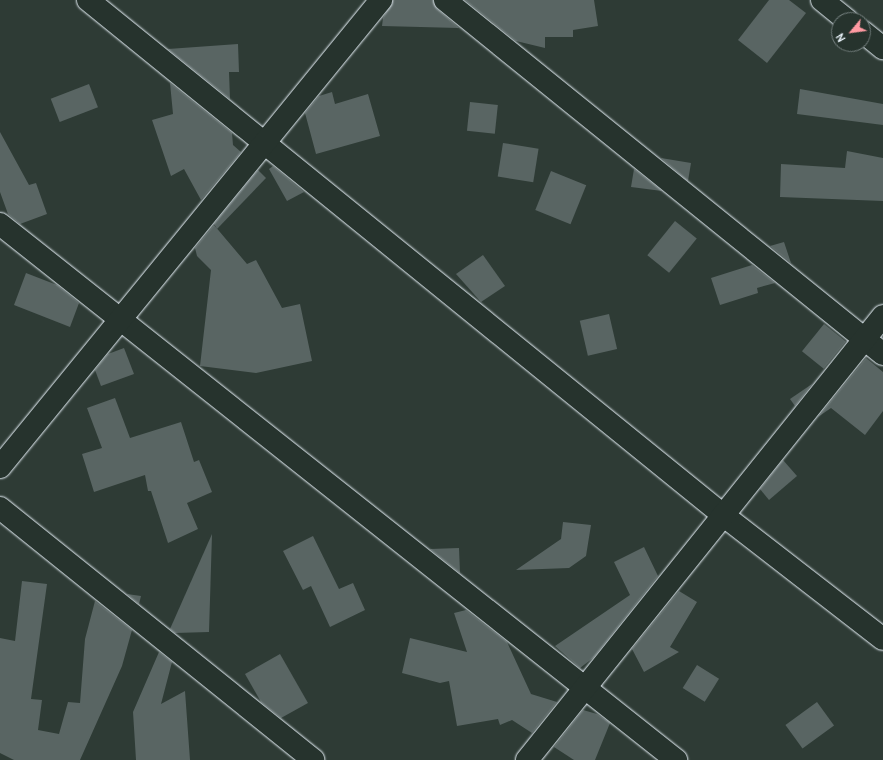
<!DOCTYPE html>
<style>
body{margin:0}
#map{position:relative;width:883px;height:760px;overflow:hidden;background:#2e3b35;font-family:Pangolin,sans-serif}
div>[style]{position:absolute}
.building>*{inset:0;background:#596563;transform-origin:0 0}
.roads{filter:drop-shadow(0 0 1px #e8f1f8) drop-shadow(0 0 1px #e8f1f8)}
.street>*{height:22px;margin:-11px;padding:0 11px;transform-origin:11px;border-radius:11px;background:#26332d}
span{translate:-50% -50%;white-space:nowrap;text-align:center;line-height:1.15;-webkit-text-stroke:3.5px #26332d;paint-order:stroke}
.north{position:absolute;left:831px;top:12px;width:40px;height:40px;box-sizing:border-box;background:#26332d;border:1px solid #747f7e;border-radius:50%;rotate:241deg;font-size:11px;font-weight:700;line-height:16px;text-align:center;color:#e8f1f8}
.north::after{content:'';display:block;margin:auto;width:14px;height:18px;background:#ff9aa2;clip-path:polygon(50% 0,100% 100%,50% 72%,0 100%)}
</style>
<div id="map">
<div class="building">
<i style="clip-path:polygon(393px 0,433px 0,437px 9px,459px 28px,382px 26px,383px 18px)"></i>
<i style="clip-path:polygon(465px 0,594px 0,598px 26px,573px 30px,573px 37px,545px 37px,545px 48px,516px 41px)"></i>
<i style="clip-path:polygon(769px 0,789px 0,806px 13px,767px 63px,738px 40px)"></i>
<i style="clip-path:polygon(238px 44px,239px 72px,229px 72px,230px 99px,168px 49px)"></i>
<i style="clip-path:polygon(170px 83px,232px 133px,233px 145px,241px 152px,201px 200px,184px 169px,171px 176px,152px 120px,173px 114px)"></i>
<i style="left:89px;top:84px;width:25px;height:41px;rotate:69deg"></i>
<i style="clip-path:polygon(800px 89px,883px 104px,883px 125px,797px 114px)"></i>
<i style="clip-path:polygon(332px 92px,335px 104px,368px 94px,380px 136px,316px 154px,305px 113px,319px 96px)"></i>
<i style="left:470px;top:102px;width:28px;height:29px;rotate:6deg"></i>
<i style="clip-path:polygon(0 132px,29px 185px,36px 183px,47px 214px,20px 224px,8px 214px,0 192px)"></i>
<i style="left:503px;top:143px;width:36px;height:34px;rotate:9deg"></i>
<i style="clip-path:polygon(847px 151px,883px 158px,883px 201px,780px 197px,781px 164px,845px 168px)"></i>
<i style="clip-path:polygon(661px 158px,691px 163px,688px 181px)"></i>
<i style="clip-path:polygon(273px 166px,304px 192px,287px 201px,269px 169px)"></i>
<i style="clip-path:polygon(634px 169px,662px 191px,631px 187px)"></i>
<i style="clip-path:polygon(258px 170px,266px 178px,217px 229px,214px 224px)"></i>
<i style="left:551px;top:171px;width:38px;height:42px;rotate:22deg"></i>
<i style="left:675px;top:221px;width:28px;height:44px;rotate:39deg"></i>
<i style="clip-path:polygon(214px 225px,247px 264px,256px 260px,282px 308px,300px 304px,312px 361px,256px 373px,200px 366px,211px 270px,197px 256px,195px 248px)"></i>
<i style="clip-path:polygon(784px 242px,791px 263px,770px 246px)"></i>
<i style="clip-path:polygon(483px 255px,505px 286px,481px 302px,456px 274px)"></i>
<i style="clip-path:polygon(752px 265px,775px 283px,757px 288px,758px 293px,720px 305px,711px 278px)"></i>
<i style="clip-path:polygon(26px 273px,57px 285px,79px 303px,70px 327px,14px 305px)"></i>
<i style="left:609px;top:314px;width:36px;height:30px;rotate:77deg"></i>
<i style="left:824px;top:324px;width:28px;height:35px;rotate:39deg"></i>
<i style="clip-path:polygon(124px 348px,134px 374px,101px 386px,95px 370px,108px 354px)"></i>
<i style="clip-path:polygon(866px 358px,883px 372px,883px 411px,865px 435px,831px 408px,818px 417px)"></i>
<i style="clip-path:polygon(812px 384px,795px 406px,790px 399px)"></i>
<i style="clip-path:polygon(115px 398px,130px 438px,181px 422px,194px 462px,199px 460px,212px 492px,187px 503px,198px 529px,168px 543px,151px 491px,148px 491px,145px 475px,94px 492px,82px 454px,102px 448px,87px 408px)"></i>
<i style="clip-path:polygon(783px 460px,797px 476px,769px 500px,760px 489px)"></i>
<i style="clip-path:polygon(563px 522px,591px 525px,586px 556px,569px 568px,516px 570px,561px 539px)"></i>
<i style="clip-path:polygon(212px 534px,209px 632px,175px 633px,170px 629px)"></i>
<i style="clip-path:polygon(313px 536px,339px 589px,353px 583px,365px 610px,330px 627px,311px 586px,303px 590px,283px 551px)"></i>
<i style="clip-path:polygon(644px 547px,658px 576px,593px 658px,580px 668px,555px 646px,630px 595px,614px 562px)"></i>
<i style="clip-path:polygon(459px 548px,460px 573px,430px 549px)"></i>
<i style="clip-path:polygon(22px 581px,47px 584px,31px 699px,42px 700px,38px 730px,59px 734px,68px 702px,80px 703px,85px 639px,95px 601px,132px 630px,122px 666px,80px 760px,14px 760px,0 753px,0 638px,15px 641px)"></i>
<i style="clip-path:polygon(679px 591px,697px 602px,670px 647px,679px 652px,644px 672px,632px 649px)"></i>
<i style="clip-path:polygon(127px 594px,141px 596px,139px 604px)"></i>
<i style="clip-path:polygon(466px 610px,507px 642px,531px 694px,557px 702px,532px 733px,512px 720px,500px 725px,498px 719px,457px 726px,449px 681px,440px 683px,402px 673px,410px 638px,467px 652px,454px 613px)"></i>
<i style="clip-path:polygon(159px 652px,172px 662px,161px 704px,185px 691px,190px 760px,136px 760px,133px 712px)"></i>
<i style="clip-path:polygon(280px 654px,308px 703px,281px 718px,261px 702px,245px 674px)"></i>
<i style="left:697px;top:665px;width:26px;height:27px;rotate:32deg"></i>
<i style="left:817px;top:702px;width:29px;height:39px;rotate:54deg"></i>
<i style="clip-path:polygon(583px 710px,597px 714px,610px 723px,595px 760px,574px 760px,554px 747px)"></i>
</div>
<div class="roads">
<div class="street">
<i style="left:88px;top:0;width:818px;rotate:39.04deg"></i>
<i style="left:723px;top:515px;width:202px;rotate:37.8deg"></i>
<i style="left:445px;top:0;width:563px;rotate:38.95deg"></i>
<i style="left:822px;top:0;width:32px;rotate:39deg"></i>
<i style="left:863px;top:32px;width:26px;rotate:39deg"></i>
<i style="left:0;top:224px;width:863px;rotate:38.41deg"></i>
<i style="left:0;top:467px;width:603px;rotate:-50.79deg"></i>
<i style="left:0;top:508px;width:402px;rotate:38.8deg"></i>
<i style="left:527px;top:760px;width:569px;rotate:-51.28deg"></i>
</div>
</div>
<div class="north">N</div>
</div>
